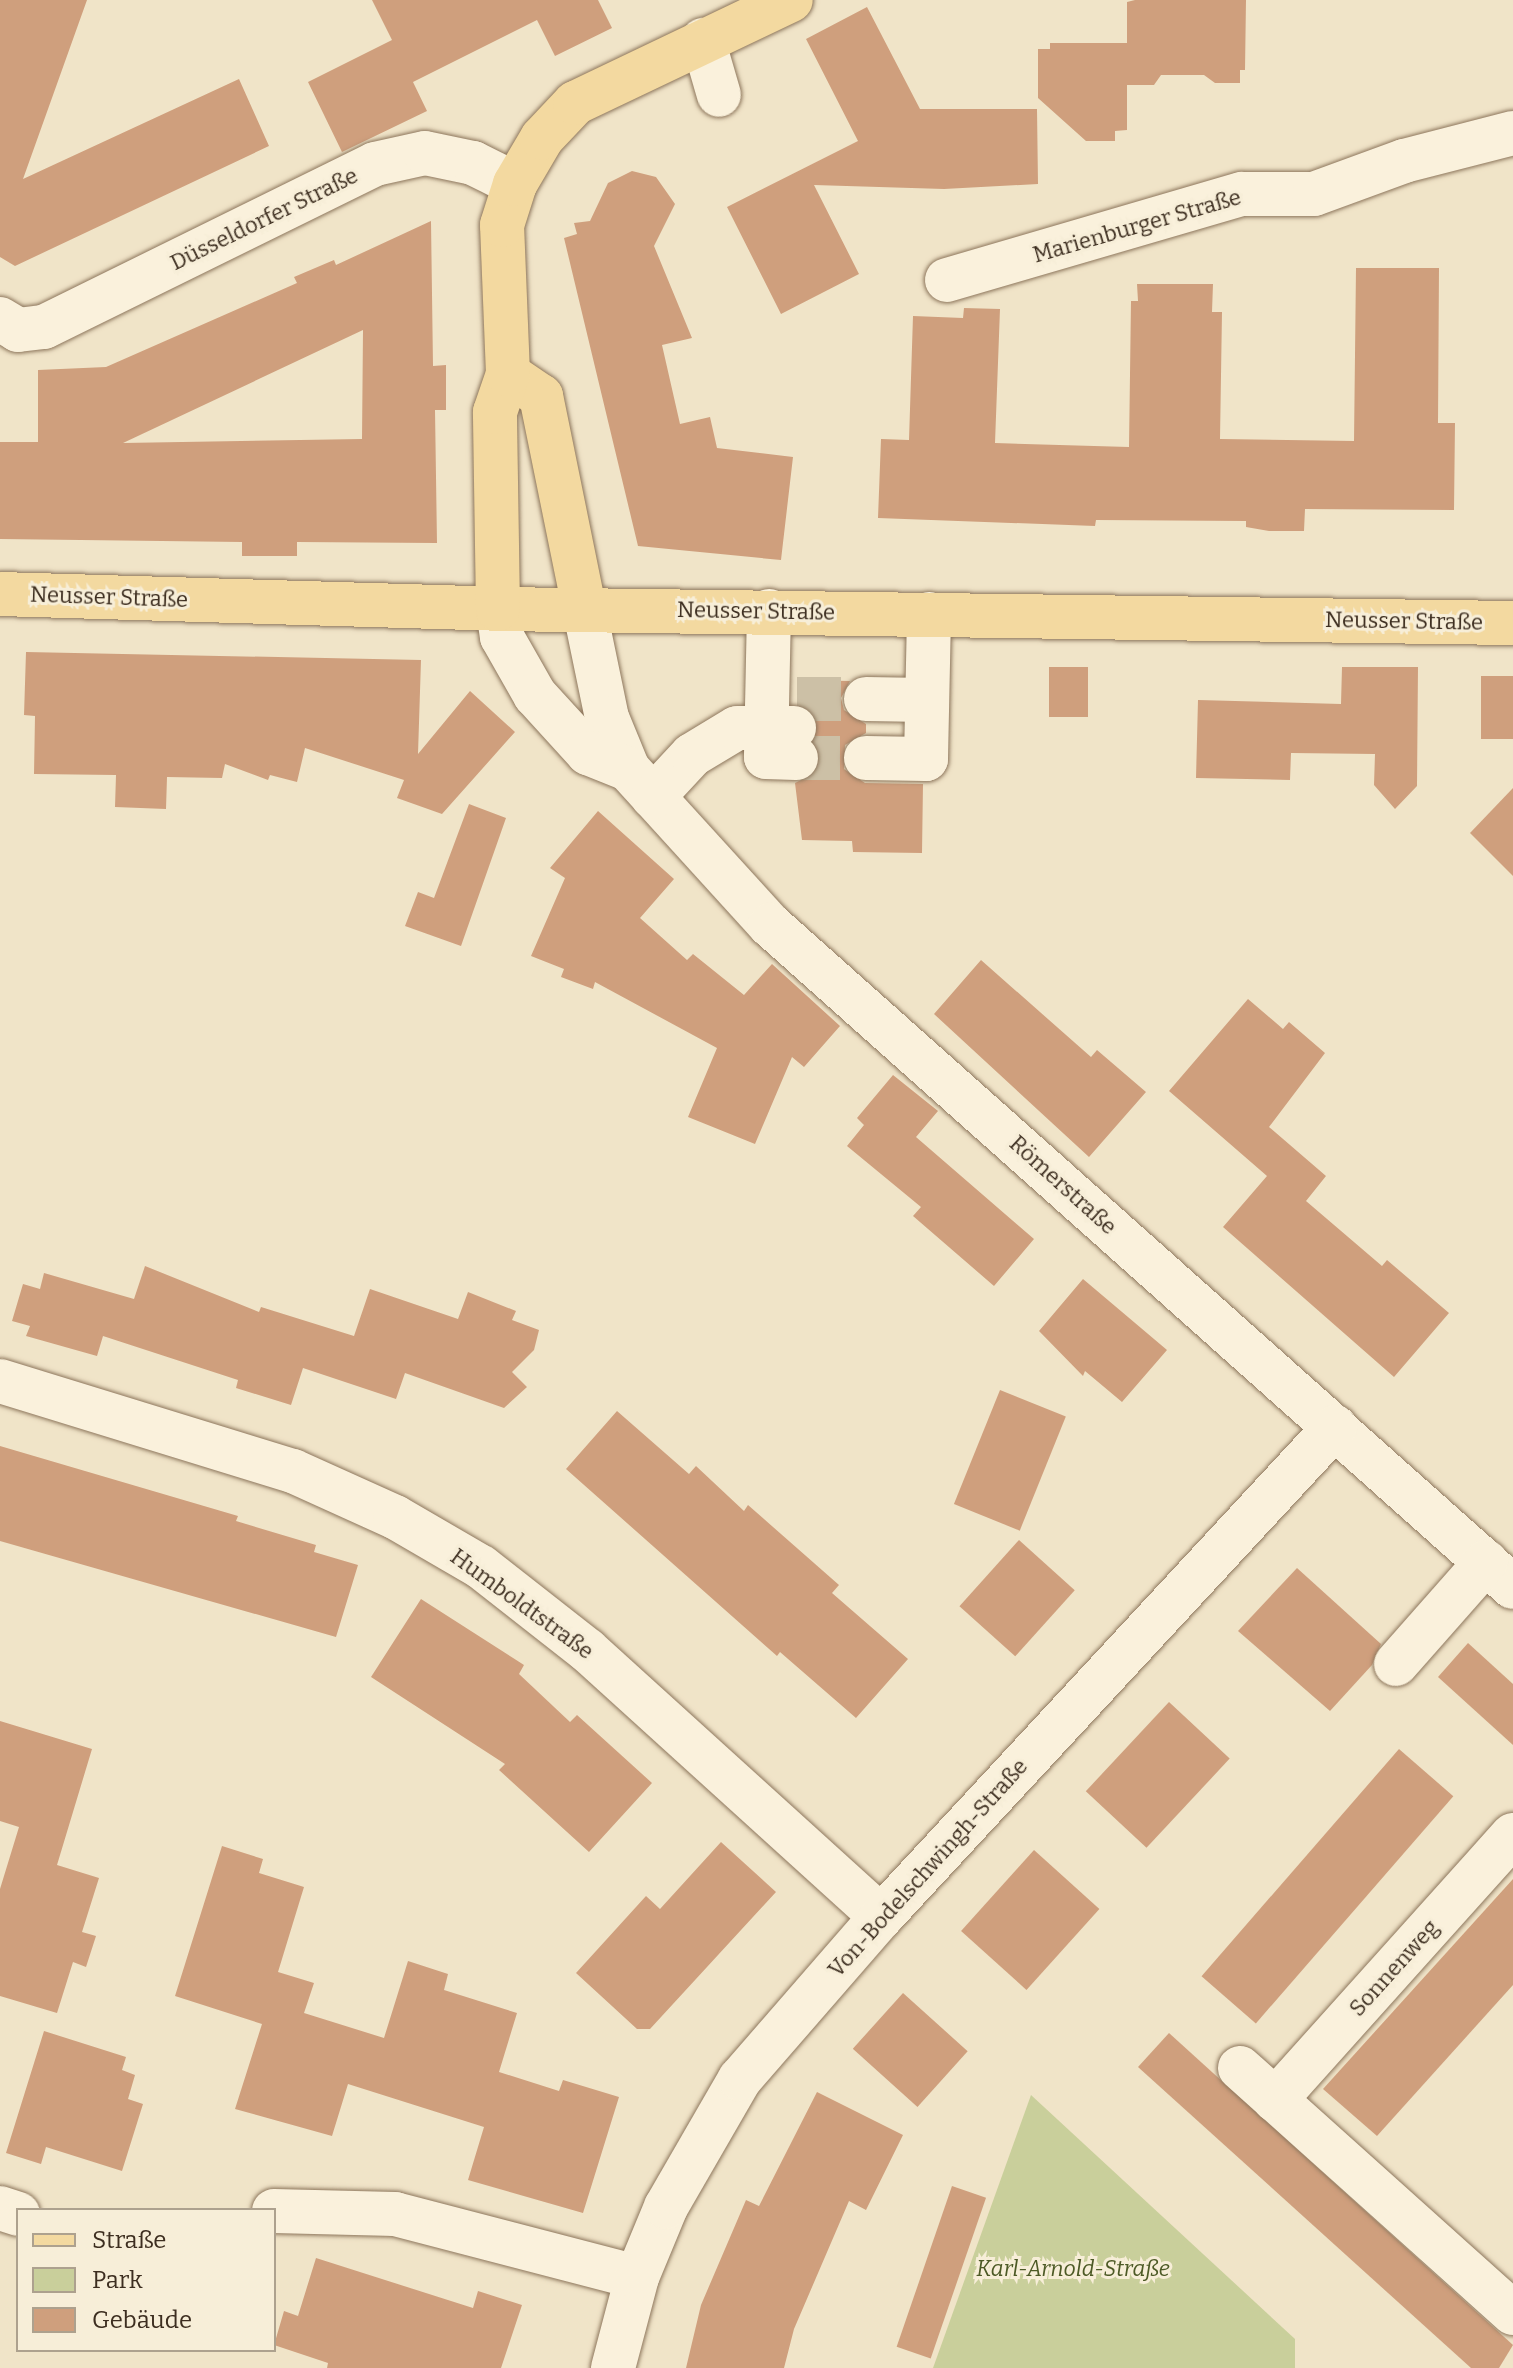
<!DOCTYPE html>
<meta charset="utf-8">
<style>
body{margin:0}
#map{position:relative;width:1513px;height:2368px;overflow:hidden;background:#f0e4c8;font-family:Bitter,serif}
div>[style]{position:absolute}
.green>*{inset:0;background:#c9cf9b}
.building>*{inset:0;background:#cf9f7d;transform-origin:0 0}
.minor-tunnel>*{height:44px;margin-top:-22px;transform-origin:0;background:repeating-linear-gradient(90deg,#ccc0a6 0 44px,transparent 0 66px)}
.roads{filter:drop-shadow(0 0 2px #8d765c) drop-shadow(0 0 2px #8d765c)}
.minor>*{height:44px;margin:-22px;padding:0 22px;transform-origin:22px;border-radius:22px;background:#faf1dc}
.major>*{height:44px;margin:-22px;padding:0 22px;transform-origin:22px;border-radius:22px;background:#f3d9a0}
span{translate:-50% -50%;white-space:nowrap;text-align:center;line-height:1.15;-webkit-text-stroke:6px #f7eed8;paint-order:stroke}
.street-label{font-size:22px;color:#3d2e20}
.park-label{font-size:22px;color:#4d5a26;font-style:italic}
.legend{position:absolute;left:16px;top:2208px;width:260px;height:144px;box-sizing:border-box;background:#f7eed8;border:2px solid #ada18e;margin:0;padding:10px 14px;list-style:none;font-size:24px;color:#3d2e20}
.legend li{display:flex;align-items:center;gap:16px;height:40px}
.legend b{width:40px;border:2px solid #ada18e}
</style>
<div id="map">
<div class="green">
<i style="clip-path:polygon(1031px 2095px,1295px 2339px,1295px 2368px,933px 2368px)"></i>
</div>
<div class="building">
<i style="clip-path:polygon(0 0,87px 0,23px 179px,239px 79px,269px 146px,15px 266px,0 257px)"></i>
<i style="clip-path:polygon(372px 0,598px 0,612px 28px,555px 56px,537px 20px,413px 82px,427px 111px,342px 152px,308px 82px,392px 40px)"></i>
<i style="clip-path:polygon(1135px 0,1246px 0,1245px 70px,1240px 70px,1240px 83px,1215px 83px,1204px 75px,1161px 75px,1154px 85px,1127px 85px,1127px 130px,1115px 131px,1115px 141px,1086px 141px,1038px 98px,1038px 49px,1050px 49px,1050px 43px,1127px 43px,1127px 2px)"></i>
<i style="clip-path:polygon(867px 7px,920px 109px,1037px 109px,1038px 184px,944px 189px,814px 185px,859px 274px,781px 314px,727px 207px,858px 141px,806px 39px)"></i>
<i style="clip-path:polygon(632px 171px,656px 177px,675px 204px,654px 246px,692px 338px,662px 345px,680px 424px,710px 417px,717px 448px,793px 457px,781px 560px,638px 546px,564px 238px,577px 234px,574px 223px,590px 221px,608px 183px)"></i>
<i style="clip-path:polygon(evenodd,431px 221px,433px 366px,446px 365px,446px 410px,435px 410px,437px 543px,297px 542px,297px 556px,242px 556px,242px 542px,0 539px,0 442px,38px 442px,38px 370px,106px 367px,297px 283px,294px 277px,334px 260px,336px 265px,431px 221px,363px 330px,362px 439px,123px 443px,363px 330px)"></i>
<i style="clip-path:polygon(1356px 268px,1439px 268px,1438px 423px,1455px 423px,1454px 510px,1305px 509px,1304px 531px,1269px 531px,1246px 527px,1246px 521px,1096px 520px,1095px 526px,878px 518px,881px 439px,909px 440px,913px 316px,963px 318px,964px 308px,1000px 309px,995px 443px,1129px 447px,1131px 301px,1138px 301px,1137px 284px,1213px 284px,1212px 312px,1222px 312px,1220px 439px,1354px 441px)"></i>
<i style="clip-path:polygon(26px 652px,421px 660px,418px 754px,470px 691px,515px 732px,442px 814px,397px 798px,404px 780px,305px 748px,297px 782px,270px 775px,268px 780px,225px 764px,222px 778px,167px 777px,166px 809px,115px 807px,116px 775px,34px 774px,35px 716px,24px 715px)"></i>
<i style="left:1049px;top:667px;width:39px;height:50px"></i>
<i style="clip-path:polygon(1342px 667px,1418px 667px,1417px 786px,1395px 809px,1374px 785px,1375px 754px,1291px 753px,1290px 780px,1196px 778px,1198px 700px,1341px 704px)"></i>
<i style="left:1481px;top:676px;width:32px;height:63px"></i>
<i style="clip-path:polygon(797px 680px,850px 681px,841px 698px,844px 710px,866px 724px,866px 733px,845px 745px,844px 769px,865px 783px,923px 784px,922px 853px,853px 852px,852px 841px,802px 840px,795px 783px,817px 772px,821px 758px,814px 742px,816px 716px,797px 704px)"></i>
<i style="clip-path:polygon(1513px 788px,1513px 876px,1470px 833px)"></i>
<i style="clip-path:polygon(469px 804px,506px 818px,461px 946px,405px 926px,418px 892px,434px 898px)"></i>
<i style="clip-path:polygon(598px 811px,674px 879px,640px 918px,687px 960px,693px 954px,744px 995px,772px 964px,840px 1026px,804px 1067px,792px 1057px,755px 1144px,688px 1117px,717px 1048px,595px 982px,593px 989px,561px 977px,564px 969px,531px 956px,565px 878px,550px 868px)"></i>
<i style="clip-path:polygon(981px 960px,1091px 1057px,1097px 1050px,1146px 1092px,1089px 1157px,934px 1014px)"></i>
<i style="clip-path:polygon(1248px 999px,1283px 1029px,1289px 1022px,1325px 1053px,1269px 1127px,1326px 1176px,1306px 1201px,1382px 1266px,1387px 1260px,1449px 1313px,1394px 1377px,1223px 1227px,1267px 1176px,1169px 1091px)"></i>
<i style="clip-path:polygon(893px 1075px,938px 1111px,916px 1137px,1034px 1239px,994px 1286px,913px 1216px,921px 1207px,847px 1146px,864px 1125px,857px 1118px)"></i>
<i style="clip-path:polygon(145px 1266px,259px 1312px,261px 1307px,354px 1336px,370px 1289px,458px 1319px,468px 1292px,516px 1311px,512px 1320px,539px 1330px,534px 1350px,512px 1372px,527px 1387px,504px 1408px,405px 1373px,396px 1399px,303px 1368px,291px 1405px,236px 1388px,238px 1380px,103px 1336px,97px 1356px,26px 1336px,30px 1326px,12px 1321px,23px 1284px,40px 1289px,44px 1273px,134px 1299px)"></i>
<i style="clip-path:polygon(1083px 1279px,1167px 1350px,1122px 1402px,1085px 1371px,1083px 1376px,1039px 1331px)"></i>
<i style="left:1000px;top:1390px;width:71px;height:123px;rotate:22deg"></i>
<i style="clip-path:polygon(617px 1411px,689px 1474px,696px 1466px,744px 1511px,748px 1505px,839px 1585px,832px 1593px,908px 1659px,856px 1718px,780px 1652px,777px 1656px,566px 1469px)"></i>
<i style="clip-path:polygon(0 1446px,238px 1516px,236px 1521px,316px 1545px,314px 1552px,358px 1565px,336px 1637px,0 1541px)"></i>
<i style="left:1019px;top:1540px;width:75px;height:89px;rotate:42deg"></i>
<i style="clip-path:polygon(1297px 1568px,1381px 1644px,1372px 1665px,1330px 1711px,1238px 1631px)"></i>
<i style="clip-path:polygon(421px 1599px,524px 1665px,519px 1674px,570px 1722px,577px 1715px,652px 1783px,589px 1852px,499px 1770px,505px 1764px,371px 1677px)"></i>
<i style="clip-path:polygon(1468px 1643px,1513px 1684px,1513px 1745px,1438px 1677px)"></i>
<i style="left:1169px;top:1702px;width:83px;height:122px;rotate:43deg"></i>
<i style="clip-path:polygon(0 1721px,92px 1749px,57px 1865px,99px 1878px,82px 1932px,96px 1936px,86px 1967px,73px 1962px,57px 2013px,0 1996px,0 1889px,19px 1827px,0 1821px)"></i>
<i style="left:1399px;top:1749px;width:72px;height:301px;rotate:41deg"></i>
<i style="clip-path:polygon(721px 1842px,776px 1892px,650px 2029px,637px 2029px,576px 1973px,646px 1896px,660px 1909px)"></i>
<i style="clip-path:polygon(222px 1846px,263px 1859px,259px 1873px,304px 1887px,278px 1972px,314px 1983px,304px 2013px,384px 2038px,408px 1961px,448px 1974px,444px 1990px,517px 2013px,499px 2072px,559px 2091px,563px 2080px,619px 2097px,583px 2213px,468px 2180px,484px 2127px,348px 2084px,332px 2136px,235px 2109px,262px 2024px,175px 1996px)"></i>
<i style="left:1034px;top:1850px;width:88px;height:109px;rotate:42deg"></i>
<i style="clip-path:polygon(1513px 1879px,1513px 1985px,1377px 2136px,1323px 2089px)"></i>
<i style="left:903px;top:1993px;width:87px;height:75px;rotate:42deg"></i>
<i style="clip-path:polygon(44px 2031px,126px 2057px,122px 2070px,135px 2075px,128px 2099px,143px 2104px,122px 2171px,46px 2147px,41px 2164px,6px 2153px)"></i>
<i style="clip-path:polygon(1169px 2033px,1513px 2345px,1499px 2368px,1471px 2368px,1138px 2067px)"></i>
<i style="clip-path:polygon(817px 2092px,903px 2135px,866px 2210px,849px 2201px,794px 2329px,784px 2368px,686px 2368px,701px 2305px,746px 2200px,759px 2206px)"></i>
<i style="left:952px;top:2186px;width:36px;height:170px;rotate:19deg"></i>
<i style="clip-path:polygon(316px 2258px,473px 2308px,478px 2291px,522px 2305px,501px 2368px,327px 2368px,328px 2363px,274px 2345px,284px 2311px,298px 2316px)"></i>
</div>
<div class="minor-tunnel">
<i style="left:797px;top:699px;width:69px"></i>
<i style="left:796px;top:758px;width:70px"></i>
</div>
<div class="roads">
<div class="minor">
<i style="left:703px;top:40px;width:57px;rotate:73.8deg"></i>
<i style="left:947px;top:280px;width:307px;rotate:-16.3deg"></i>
<i style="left:1242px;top:194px;width:72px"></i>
<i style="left:1314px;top:194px;width:96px;rotate:-20.1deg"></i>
<i style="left:1404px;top:161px;width:113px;rotate:-14.4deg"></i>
<i style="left:0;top:319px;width:21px;rotate:31deg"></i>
<i style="left:18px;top:330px;width:26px;rotate:-7deg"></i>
<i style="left:44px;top:327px;width:369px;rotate:-26.2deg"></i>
<i style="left:375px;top:164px;width:51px;rotate:-12.4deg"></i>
<i style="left:425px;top:153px;width:49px;rotate:11.8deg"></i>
<i style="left:473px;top:163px;width:47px;rotate:26.6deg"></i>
<i style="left:584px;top:607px;width:113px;rotate:78.3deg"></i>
<i style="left:607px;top:718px;width:55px;rotate:67.6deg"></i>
<i style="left:628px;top:769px;width:211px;rotate:47.7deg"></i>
<i style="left:770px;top:925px;width:995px;rotate:41.7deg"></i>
<i style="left:498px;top:609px;width:28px;rotate:82deg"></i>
<i style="left:502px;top:637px;width:67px;rotate:60.4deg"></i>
<i style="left:535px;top:695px;width:79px;rotate:47.6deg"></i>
<i style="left:588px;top:753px;width:43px;rotate:21.8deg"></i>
<i style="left:769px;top:611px;width:146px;rotate:91.2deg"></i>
<i style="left:766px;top:757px;width:30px;rotate:2deg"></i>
<i style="left:866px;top:699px;width:61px;rotate:0.9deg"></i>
<i style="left:866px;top:758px;width:60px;rotate:1deg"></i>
<i style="left:926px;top:759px;width:145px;rotate:-88.8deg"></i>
<i style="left:653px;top:797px;width:57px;rotate:-47.1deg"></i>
<i style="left:692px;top:755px;width:52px;rotate:-31deg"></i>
<i style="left:737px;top:728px;width:57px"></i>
<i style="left:0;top:1381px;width:307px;rotate:17.1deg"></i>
<i style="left:293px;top:1471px;width:112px;rotate:24.3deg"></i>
<i style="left:395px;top:1517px;width:99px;rotate:30.2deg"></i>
<i style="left:481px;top:1567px;width:135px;rotate:38.1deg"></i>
<i style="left:587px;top:1650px;width:397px;rotate:42.2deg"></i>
<i style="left:1396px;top:1664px;width:136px;rotate:-48.6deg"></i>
<i style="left:1240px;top:2068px;width:367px;rotate:41.9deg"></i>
<i style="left:1275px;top:2100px;width:356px;rotate:-48.1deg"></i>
<i style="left:0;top:2208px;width:19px;rotate:18deg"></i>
<i style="left:274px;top:2211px;width:121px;rotate:1.4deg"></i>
<i style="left:395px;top:2214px;width:250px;rotate:14.6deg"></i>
<i style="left:613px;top:2368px;width:94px;rotate:-75.2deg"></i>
<i style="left:637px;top:2277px;width:76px;rotate:-67.5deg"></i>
<i style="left:666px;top:2207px;width:148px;rotate:-60deg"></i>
<i style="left:740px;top:2079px;width:215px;rotate:-49deg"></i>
<i style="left:881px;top:1917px;width:668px;rotate:-47.18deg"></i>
</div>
<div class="major">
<i style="left:508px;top:374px;width:40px;rotate:34deg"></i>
<i style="left:541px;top:396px;width:215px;rotate:78.5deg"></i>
<i style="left:0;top:594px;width:498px;rotate:1.7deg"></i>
<i style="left:498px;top:609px;width:1015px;rotate:0.79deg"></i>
<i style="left:498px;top:609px;width:197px;rotate:-90.9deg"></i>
<i style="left:495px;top:412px;width:40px;rotate:-71.1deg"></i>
<i style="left:508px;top:374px;width:149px;rotate:-92.3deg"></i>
<i style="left:502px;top:225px;width:43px;rotate:-72.4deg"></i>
<i style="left:515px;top:184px;width:53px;rotate:-59.6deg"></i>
<i style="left:542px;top:138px;width:48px;rotate:-46.7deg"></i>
<i style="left:575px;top:103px;width:239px;rotate:-25.5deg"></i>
</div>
</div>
<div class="street-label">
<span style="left:264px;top:219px;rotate:-26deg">Düsseldorfer Straße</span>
<span style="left:1137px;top:226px;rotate:-16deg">Marienburger Straße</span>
<span style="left:109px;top:597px;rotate:2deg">Neusser Straße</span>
<span style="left:756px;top:611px;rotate:1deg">Neusser Straße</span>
<span style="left:1404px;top:621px;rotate:1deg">Neusser Straße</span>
<span style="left:1063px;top:1185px;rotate:42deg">Römerstraße</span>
<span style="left:522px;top:1604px;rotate:36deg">Humboldtstraße</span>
<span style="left:928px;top:1868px;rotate:-48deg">Von-Bodelschwingh-Straße</span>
<span style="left:1394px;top:1968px;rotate:-48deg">Sonnenweg</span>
</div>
<div class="park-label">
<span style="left:1073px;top:2269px">Karl-Arnold-Straße</span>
</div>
<ul class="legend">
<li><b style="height:10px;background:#f3d9a0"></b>Straße</li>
<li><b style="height:22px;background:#c9cf9b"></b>Park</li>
<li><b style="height:22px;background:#cf9f7d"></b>Gebäude</li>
</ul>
</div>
